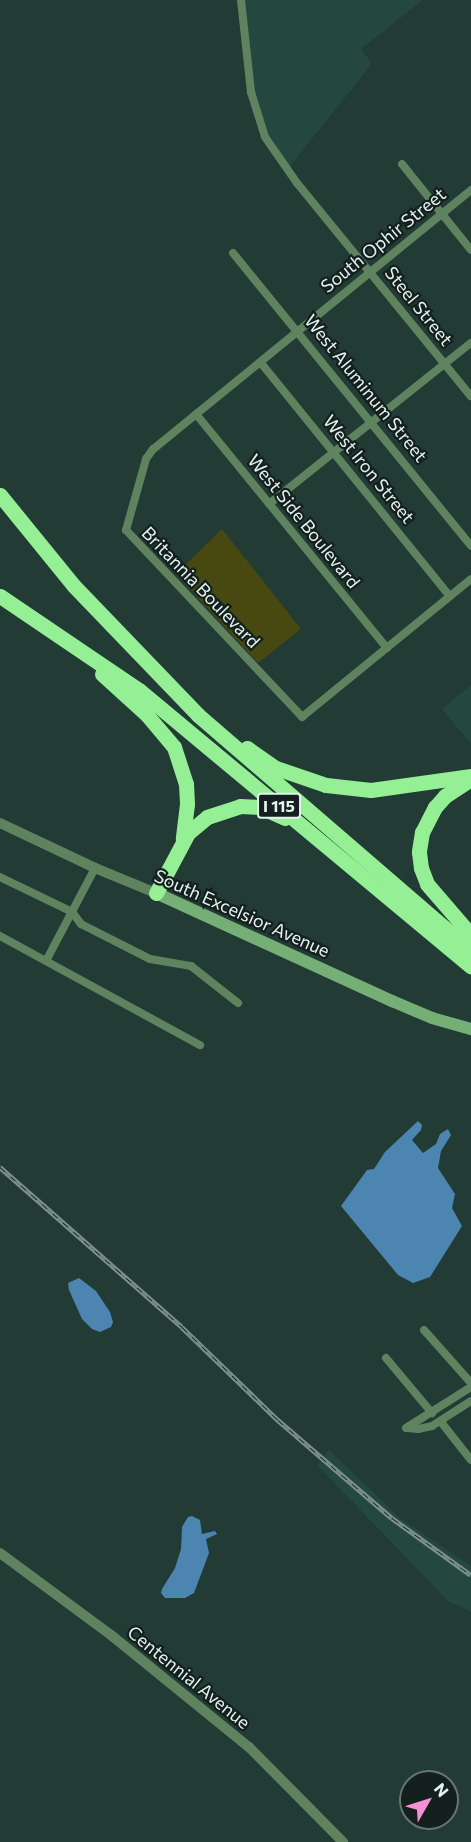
<!DOCTYPE html>
<style>
body{margin:0}
#map{position:relative;width:471px;height:1842px;overflow:hidden;background:#223b35;font-family:Commissioner,sans-serif}
div>[style]{position:absolute}
.built>*{inset:0;background:#24473f}
.green>*{inset:0;background:#474910}
.water>*{inset:0;background:#4b85b0}
.minor>*{height:8px;margin:-4px;padding:0 4px;transform-origin:4px;border-radius:4px;background:#60835f}
.tertiary>*{height:10px;margin:-5px;padding:0 5px;transform-origin:5px;border-radius:5px;background:#60835f}
.secondary>*{height:12px;margin:-6px;padding:0 6px;transform-origin:6px;border-radius:6px;background:#76af75}
.motorway>*{height:15px;margin:-7.5px;padding:0 7.5px;transform-origin:7.5px;border-radius:7.5px;background:#94ef95}
.rail>*{height:4.5px;margin-top:-2.25px;transform-origin:0;background:repeating-linear-gradient(90deg,#14201d 0 7px,#7d918c 0 14px);box-sizing:border-box;border-block:2px solid #7d918c}
span{translate:-50% -50%;white-space:nowrap;text-align:center;line-height:1.15;-webkit-text-stroke:4.5px #14201d;paint-order:stroke}
.shield-label span{padding:2px 4px;background:#14201d;border:2px solid;border-radius:4px;-webkit-text-stroke-width:0}
.shield-label{font-size:16px;color:#e4f3ef;font-weight:700}
.street-label{font-size:18px;color:#e4f3ef}
.north{position:absolute;left:399px;top:1770px;width:60px;height:60px;box-sizing:border-box;background:#14201d;border:2px solid #677471;border-radius:50%;rotate:51deg;font-size:16px;font-weight:700;line-height:24px;text-align:center;color:#e4f3ef}
.north::after{content:'';display:block;margin:auto;width:21px;height:27px;background:#f491d3;clip-path:polygon(50% 0,100% 100%,50% 72%,0 100%)}
</style>
<div id="map">
<div class="built">
<i style="clip-path:polygon(241px 0,423px 0,361px 49px,372px 64px,287px 170px,256px 113px)"></i>
<i style="clip-path:polygon(471px 685px,471px 744px,442px 709px)"></i>
<i style="clip-path:polygon(329px 1450px,400px 1518px,471px 1566px,471px 1612px,448px 1601px,317px 1465px)"></i>
</div>
<div class="green">
<i style="clip-path:polygon(222px 529px,301px 629px,258px 663px,176px 574px)"></i>
</div>
<div class="water">
<i style="clip-path:polygon(418px 1121px,422px 1125px,421px 1130px,412px 1140px,423px 1153px,436px 1144px,440px 1134px,448px 1129px,451px 1135px,441px 1151px,438px 1168px,455px 1194px,452px 1208px,462px 1226px,430px 1277px,413px 1283px,398px 1275px,341px 1206px,367px 1170px,374px 1169px,385px 1152px)"></i>
<i style="clip-path:polygon(79px 1278px,96px 1291px,110px 1312px,113px 1322px,111px 1327px,100px 1332px,92px 1329px,82px 1319px,69px 1290px,68px 1283px)"></i>
<i style="clip-path:polygon(192px 1516px,200px 1520px,202px 1534px,215px 1531px,217px 1534px,206px 1539px,209px 1553px,194px 1593px,185px 1598px,165px 1598px,161px 1593px,162px 1589px,175px 1568px,181px 1549px,182px 1527px,188px 1517px)"></i>
</div>
<div class="minor">
<i style="left:241px;top:0;width:93px;rotate:83.8deg"></i>
<i style="left:251px;top:92px;width:47px;rotate:72.7deg"></i>
<i style="left:265px;top:137px;width:56px;rotate:55.2deg"></i>
<i style="left:297px;top:183px;width:275px;rotate:50.8deg"></i>
<i style="left:402px;top:164px;width:110px;rotate:51.3deg"></i>
<i style="left:471px;top:190px;width:410px;rotate:140.8deg"></i>
<i style="left:153px;top:449px;width:12px;rotate:125deg"></i>
<i style="left:146px;top:459px;width:74px;rotate:105.7deg"></i>
<i style="left:126px;top:530px;width:257px;rotate:46.7deg"></i>
<i style="left:302px;top:717px;width:218px;rotate:-39.2deg"></i>
<i style="left:233px;top:253px;width:377px;rotate:50.9deg"></i>
<i style="left:261px;top:363px;width:300px;rotate:51deg"></i>
<i style="left:196px;top:414px;width:302px;rotate:50.8deg"></i>
<i style="left:269px;top:504px;width:258px;rotate:-38.6deg"></i>
<i style="left:0;top:877px;width:80px;rotate:25.9deg"></i>
<i style="left:72px;top:912px;width:15px;rotate:53deg"></i>
<i style="left:81px;top:924px;width:77px;rotate:26.9deg"></i>
<i style="left:150px;top:959px;width:42px;rotate:9.7deg"></i>
<i style="left:191px;top:966px;width:60px;rotate:38.2deg"></i>
<i style="left:0;top:936px;width:228px;rotate:28.6deg"></i>
<i style="left:46px;top:961px;width:105px;rotate:-62.2deg"></i>
<i style="left:424px;top:1330px;width:71px;rotate:48.4deg"></i>
<i style="left:386px;top:1358px;width:72px;rotate:50.1deg"></i>
<i style="left:441px;top:1422px;width:48px;rotate:51.7deg"></i>
<i style="left:406px;top:1428px;width:77px;rotate:-32.2deg"></i>
<i style="left:407px;top:1428px;width:11px;rotate:5deg"></i>
<i style="left:418px;top:1429px;width:14px;rotate:-12deg"></i>
<i style="left:432px;top:1426px;width:46px;rotate:-32.7deg"></i>
</div>
<div class="tertiary">
<i style="left:0;top:823px;width:105px;rotate:25.3deg"></i>
<i style="left:95px;top:868px;width:66px;rotate:22.3deg"></i>
<i style="left:0;top:1553px;width:138px;rotate:36.5deg"></i>
<i style="left:111px;top:1635px;width:178px;rotate:39.1deg"></i>
<i style="left:249px;top:1747px;width:134px;rotate:45.3deg"></i>
</div>
<div class="secondary">
<i style="left:156px;top:893px;width:260px;rotate:24.6deg"></i>
<i style="left:392px;top:1001px;width:43px;rotate:23deg"></i>
<i style="left:432px;top:1018px;width:41px;rotate:15.8deg"></i>
</div>
<div class="motorway">
<i style="left:0;top:495px;width:117px;rotate:50.9deg"></i>
<i style="left:74px;top:586px;width:179px;rotate:46.1deg"></i>
<i style="left:198px;top:715px;width:361px;rotate:40.8deg"></i>
<i style="left:0;top:596px;width:168px;rotate:34.1deg"></i>
<i style="left:139px;top:690px;width:432px;rotate:39.8deg"></i>
<i style="left:102px;top:674px;width:61px;rotate:42.3deg"></i>
<i style="left:147px;top:715px;width:42px;rotate:49.8deg"></i>
<i style="left:174px;top:747px;width:39px;rotate:72deg"></i>
<i style="left:186px;top:784px;width:20px;rotate:87deg"></i>
<i style="left:187px;top:804px;width:35px;rotate:97deg"></i>
<i style="left:247px;top:748px;width:35px;rotate:35deg"></i>
<i style="left:276px;top:768px;width:53px;rotate:18.8deg"></i>
<i style="left:326px;top:785px;width:45px;rotate:6.3deg"></i>
<i style="left:371px;top:790px;width:101px;rotate:-8deg"></i>
<i style="left:471px;top:779px;width:31px;rotate:147deg"></i>
<i style="left:445px;top:796px;width:15px;rotate:132deg"></i>
<i style="left:435px;top:807px;width:28px;rotate:117deg"></i>
<i style="left:422px;top:832px;width:20px;rotate:99deg"></i>
<i style="left:419px;top:852px;width:16px;rotate:83deg"></i>
<i style="left:421px;top:868px;width:17px;rotate:69deg"></i>
<i style="left:427px;top:884px;width:67px;rotate:49.2deg"></i>
<i style="left:156px;top:893px;width:68px;rotate:-61.9deg"></i>
<i style="left:188px;top:833px;width:25px;rotate:-40deg"></i>
<i style="left:207px;top:817px;width:35px;rotate:-18deg"></i>
<i style="left:240px;top:806px;width:20px;rotate:3deg"></i>
<i style="left:260px;top:807px;width:27px;rotate:24deg"></i>
</div>
<div class="rail">
<i style="left:0;top:1167px;width:242px;rotate:41.3deg"></i>
<i style="left:182px;top:1327px;width:134px;rotate:44.1deg"></i>
<i style="left:278px;top:1420px;width:150px;rotate:40.7deg"></i>
<i style="left:392px;top:1518px;width:97px;rotate:35.8deg"></i>
</div>
<div class="shield-label">
<span style="left:279px;top:806px">I 115</span>
</div>
<div class="street-label">
<span style="left:383px;top:240px;rotate:-39deg">South Ophir Street</span>
<span style="left:419px;top:306px;rotate:51deg">Steel Street</span>
<span style="left:366px;top:388px;rotate:51deg">West Aluminum Street</span>
<span style="left:369px;top:469px;rotate:51deg">West Iron Street</span>
<span style="left:304px;top:521px;rotate:51deg">West Side Boulevard</span>
<span style="left:201px;top:587px;rotate:46deg">Britannia Boulevard</span>
<span style="left:242px;top:913px;rotate:24deg">South Excelsior Avenue</span>
<span style="left:189px;top:1677px;rotate:39deg">Centennial Avenue</span>
</div>
<div class="north">N</div>
</div>
